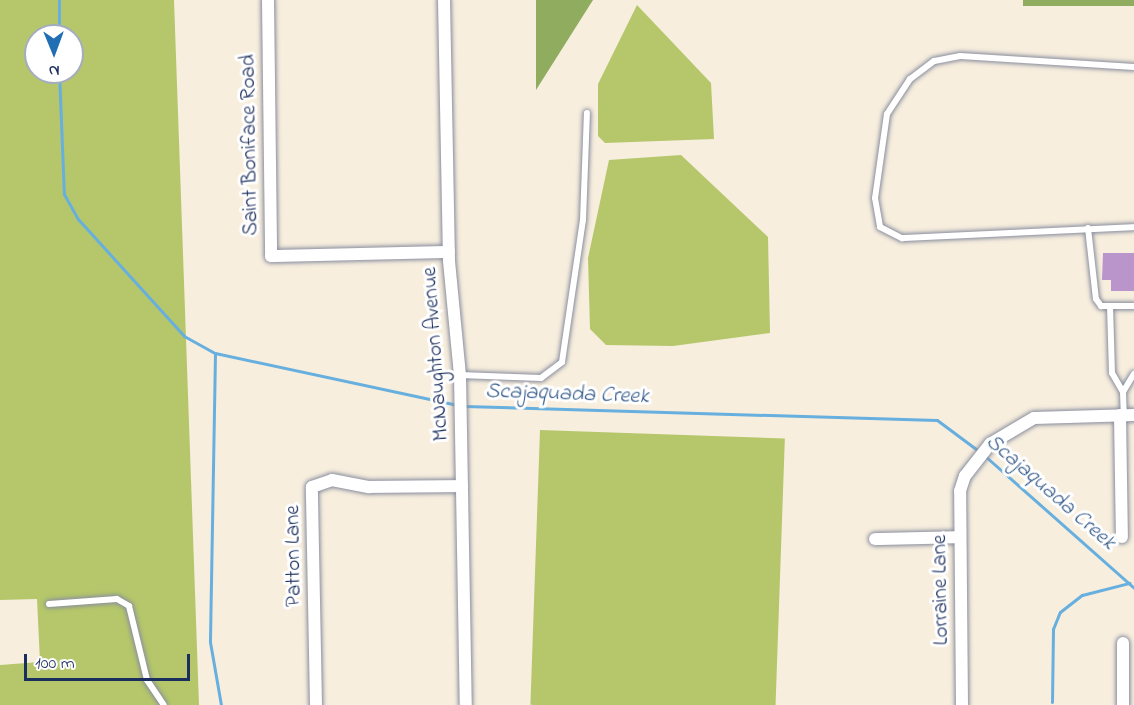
<!DOCTYPE html>
<style>
body{margin:0}
#map{position:relative;width:1134px;height:705px;overflow:hidden;background:#f7eede;font-family:"Indie Flower",sans-serif}
div>[style]{position:absolute}
.green>*{inset:0;background:#b5c76a;transform-origin:0 0}
.forest>*{inset:0;background:#90ac5e;transform-origin:0 0}
.stream>*{height:3px;margin:-1.5px;padding:0 1.5px;transform-origin:1.5px;border-radius:1.5px;background:#67afde}
.building>*{inset:0;background:#b995cc}
.roads{filter:drop-shadow(0 0 2px #898e9e) drop-shadow(0 0 2px #898e9e)}
.lane>*{height:6px;margin:-3px;padding:0 3px;transform-origin:3px;border-radius:3px;background:#fff}
.street>*{height:12px;margin:-6px;padding:0 6px;transform-origin:6px;border-radius:6px;background:#fff}
span{translate:-50% -50%;white-space:nowrap;text-align:center;line-height:1.15;-webkit-text-stroke:6px #fff;paint-order:stroke}
.street-label{font-size:21px;color:#1b2f5e}
.water-label{font-size:22px;color:#365c8b;font-style:italic}
.north{position:absolute;left:24px;top:24px;width:60px;height:60px;box-sizing:border-box;background:#fff;border:2px solid #a4acbf;border-radius:50%;rotate:179deg;font-size:16px;font-weight:700;line-height:24px;text-align:center;color:#1b2f5e}
.north::after{content:'';display:block;margin:auto;width:21px;height:27px;background:#1f6fb2;clip-path:polygon(50% 0,100% 100%,50% 72%,0 100%)}
.scale{position:absolute;left:24px;top:654px;width:166px;height:27px;box-sizing:border-box;border:3px solid #1b2f5e;border-top:0;padding-left:8px;font-size:18px;line-height:21px;white-space:nowrap;color:#1b2f5e;-webkit-text-stroke:4px #fff;paint-order:stroke}
</style>
<div id="map">
<div class="green">
<i style="clip-path:polygon(evenodd,0 0,174px 0,199px 705px,0 705px,0 665px,40px 662px,37px 599px,0 600px,0 0,36px 36px,72px 36px,72px 72px,36px 72px,36px 36px)"></i>
<i style="clip-path:polygon(637px 5px,711px 83px,714px 139px,605px 143px,598px 136px,598px 84px)"></i>
<i style="clip-path:polygon(681px 155px,768px 237px,770px 333px,673px 346px,606px 345px,590px 329px,588px 258px,609px 160px)"></i>
<i style="left:540px;top:430px;width:245px;height:275px;rotate:2deg"></i>
</div>
<div class="forest">
<i style="clip-path:polygon(536px 0,593px 0,536px 90px)"></i>
<i style="left:1023px;top:0;width:111px;height:6px"></i>
</div>
<div class="stream">
<i style="left:59px;top:36px;width:36px;rotate:-90deg"></i>
<i style="left:59px;top:72px;width:122px;rotate:87.7deg"></i>
<i style="left:64px;top:194px;width:29px;rotate:61deg"></i>
<i style="left:78px;top:219px;width:158px;rotate:47.8deg"></i>
<i style="left:184px;top:336px;width:35px;rotate:29deg"></i>
<i style="left:215px;top:353px;width:248px;rotate:12.1deg"></i>
<i style="left:215px;top:353px;width:289px;rotate:91deg"></i>
<i style="left:210px;top:642px;width:64px;rotate:80.1deg"></i>
<i style="left:464px;top:406px;width:473px;rotate:1.7deg"></i>
<i style="left:937px;top:420px;width:54px;rotate:36.7deg"></i>
<i style="left:985px;top:456px;width:199px;rotate:41.5deg"></i>
<i style="left:1052px;top:702px;width:73px;rotate:-89.2deg"></i>
<i style="left:1053px;top:629px;width:18px;rotate:-68deg"></i>
<i style="left:1060px;top:612px;width:28px;rotate:-38deg"></i>
<i style="left:1082px;top:595px;width:49px;rotate:-14.3deg"></i>
</div>
<div class="building">
<i style="clip-path:polygon(1103px 253px,1134px 253px,1134px 291px,1111px 291px,1111px 280px,1102px 280px)"></i>
</div>
<div class="roads">
<div class="lane">
<i style="left:1134px;top:67px;width:174px;rotate:-176.4deg"></i>
<i style="left:960px;top:56px;width:26px;rotate:169deg"></i>
<i style="left:934px;top:61px;width:30px;rotate:143deg"></i>
<i style="left:910px;top:79px;width:42px;rotate:123.3deg"></i>
<i style="left:887px;top:114px;width:85px;rotate:98.1deg"></i>
<i style="left:875px;top:198px;width:29px;rotate:80deg"></i>
<i style="left:880px;top:227px;width:25px;rotate:27deg"></i>
<i style="left:902px;top:238px;width:232px;rotate:-2.7deg"></i>
<i style="left:1088px;top:228px;width:71px;rotate:83.6deg"></i>
<i style="left:1096px;top:299px;width:9px;rotate:54deg"></i>
<i style="left:1101px;top:306px;width:33px"></i>
<i style="left:1110px;top:306px;width:67px;rotate:88.3deg"></i>
<i style="left:1112px;top:373px;width:22px;rotate:60deg"></i>
<i style="left:1123px;top:392px;width:23px;rotate:88deg"></i>
<i style="left:460px;top:375px;width:81px;rotate:2.1deg"></i>
<i style="left:541px;top:378px;width:26px;rotate:-37deg"></i>
<i style="left:562px;top:362px;width:144px;rotate:-81.6deg"></i>
<i style="left:583px;top:220px;width:107px;rotate:-87.9deg"></i>
<i style="left:1123px;top:392px;width:21px;rotate:-59deg"></i>
<i style="left:49px;top:604px;width:68px;rotate:-4.2deg"></i>
<i style="left:117px;top:599px;width:14px;rotate:30deg"></i>
<i style="left:129px;top:606px;width:76px;rotate:76.3deg"></i>
<i style="left:147px;top:680px;width:30px;rotate:56deg"></i>
</div>
<div class="street">
<i style="left:268px;top:0;width:256px;rotate:89.3deg"></i>
<i style="left:271px;top:256px;width:178px;rotate:-1.3deg"></i>
<i style="left:444px;top:0;width:261px;rotate:88.9deg"></i>
<i style="left:449px;top:261px;width:115px;rotate:84.5deg"></i>
<i style="left:460px;top:375px;width:330px;rotate:89deg"></i>
<i style="left:1120px;top:415px;width:122px;rotate:89.1deg"></i>
<i style="left:875px;top:539px;width:85px;rotate:-1.3deg"></i>
<i style="left:1123px;top:643px;width:62px;rotate:90deg"></i>
<i style="left:316px;top:705px;width:218px;rotate:-91.1deg"></i>
<i style="left:312px;top:487px;width:21px;rotate:-19deg"></i>
<i style="left:332px;top:480px;width:38px;rotate:11deg"></i>
<i style="left:369px;top:487px;width:93px;rotate:-0.6deg"></i>
<i style="left:962px;top:705px;width:214px;rotate:-90.5deg"></i>
<i style="left:960px;top:491px;width:16px;rotate:-72deg"></i>
<i style="left:965px;top:476px;width:41px;rotate:-52deg"></i>
<i style="left:990px;top:444px;width:51px;rotate:-30.6deg"></i>
<i style="left:1034px;top:418px;width:100px;rotate:-1.7deg"></i>
</div>
</div>
<div class="street-label">
<span style="left:250px;top:145px;rotate:-91deg">Saint Boniface Road</span>
<span style="left:436px;top:354px;rotate:-94deg">McNaughton Avenue</span>
<span style="left:294px;top:556px;rotate:-91deg">Patton Lane</span>
<span style="left:941px;top:590px;rotate:-91deg">Lorraine Lane</span>
</div>
<div class="water-label">
<span style="left:567px;top:395px;rotate:2deg">Scajaquada Creek</span>
<span style="left:1050px;top:493px;rotate:41deg">Scajaquada Creek</span>
</div>
<div class="north">N</div>
<div class="scale">100 m</div>
</div>
